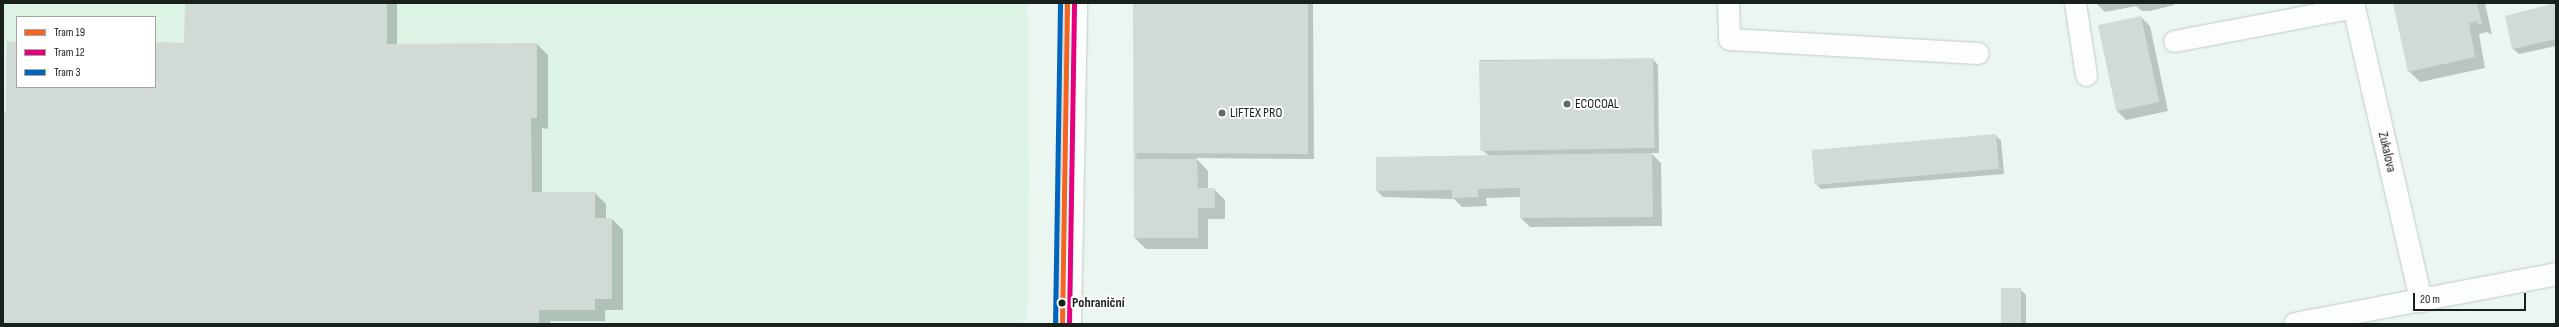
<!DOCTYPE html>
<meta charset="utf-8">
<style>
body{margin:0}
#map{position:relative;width:2559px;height:327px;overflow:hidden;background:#eaf6ef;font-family:"Sofia Sans Condensed",sans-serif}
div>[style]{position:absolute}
.built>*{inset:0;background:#ddf3e6}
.shadow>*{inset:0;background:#0003}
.building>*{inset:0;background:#d1dad5;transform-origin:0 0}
.roads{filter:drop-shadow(0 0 1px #c2cbc6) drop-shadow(0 0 1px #c2cbc6)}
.service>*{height:21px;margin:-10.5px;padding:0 10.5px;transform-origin:10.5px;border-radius:10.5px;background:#fcfefd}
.minor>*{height:22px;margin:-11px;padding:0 11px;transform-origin:11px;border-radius:11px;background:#fcfefd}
.tram-1>*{height:5px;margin:-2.5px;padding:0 2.5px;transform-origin:2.5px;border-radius:2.5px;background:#f26522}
.tram-2>*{height:5px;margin:-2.5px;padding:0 2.5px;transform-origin:2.5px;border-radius:2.5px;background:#e5007d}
.tram-3>*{height:5px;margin:-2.5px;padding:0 2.5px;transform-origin:2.5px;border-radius:2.5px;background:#0065bd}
.dots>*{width:11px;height:11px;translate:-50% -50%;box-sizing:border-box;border:2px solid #fff;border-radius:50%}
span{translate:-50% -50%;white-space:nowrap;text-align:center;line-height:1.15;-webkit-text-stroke:4px #fff;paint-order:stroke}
.poi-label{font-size:14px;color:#19211c}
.left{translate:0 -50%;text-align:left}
.street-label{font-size:14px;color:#19211c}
.stop-label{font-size:14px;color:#19211c;font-weight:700}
.frame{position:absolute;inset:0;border:4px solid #19211c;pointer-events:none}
.legend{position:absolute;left:16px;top:16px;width:140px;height:72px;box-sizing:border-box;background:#fff;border:1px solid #a3a6a4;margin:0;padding:5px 7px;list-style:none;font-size:12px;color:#19211c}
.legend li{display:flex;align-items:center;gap:8px;height:20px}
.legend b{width:20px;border:1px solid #a3a6a4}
.scale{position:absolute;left:2413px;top:293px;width:113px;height:18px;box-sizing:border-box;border:2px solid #19211c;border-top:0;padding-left:5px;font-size:12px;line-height:14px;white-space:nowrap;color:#19211c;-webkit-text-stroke:3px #fff;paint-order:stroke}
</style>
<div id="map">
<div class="built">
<i style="clip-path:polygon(evenodd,3px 3px,1027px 3px,1029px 179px,1027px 315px,1022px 324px,3px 324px,3px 3px,17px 17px,155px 17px,155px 87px,17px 87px,17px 17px)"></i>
</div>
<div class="shadow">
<i style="clip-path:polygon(186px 3px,397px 3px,397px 45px,537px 44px,548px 55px,548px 129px,542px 128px,542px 193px,595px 193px,606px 204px,606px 219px,612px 219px,623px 230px,623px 310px,605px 310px,605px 321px,550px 321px,550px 324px,3px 324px,3px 114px,7px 114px,17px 43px,17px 87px,155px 87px,155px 43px,185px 44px)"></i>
<i style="clip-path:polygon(1135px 3px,1313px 3px,1314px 159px,1196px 158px,1208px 171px,1208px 189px,1214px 189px,1225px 200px,1225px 219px,1208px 219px,1208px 249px,1146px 249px,1135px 238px)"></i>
<i style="clip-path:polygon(2096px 3px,2174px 3px,2174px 5px,2150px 11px,2142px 11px,2136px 6px,2105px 12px)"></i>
<i style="clip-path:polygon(2394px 3px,2485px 3px,2492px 35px,2487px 32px,2479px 34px,2485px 68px,2420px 82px,2409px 71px)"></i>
<i style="clip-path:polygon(2549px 3px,2556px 3px,2556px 46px,2519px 54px,2513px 49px,2549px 6px)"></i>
<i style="clip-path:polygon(2141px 17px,2150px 26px,2168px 111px,2126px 120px,2117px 111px)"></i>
<i style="clip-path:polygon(1653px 59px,1658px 65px,1659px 153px,1651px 153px,1661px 163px,1662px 226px,1530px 227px,1521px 218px,1521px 197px,1486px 198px,1487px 206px,1462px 207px,1454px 199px,1383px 197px,1377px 191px,1377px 158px,1489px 156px,1481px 149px,1480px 60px)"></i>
<i style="clip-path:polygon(1995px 135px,2001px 141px,2004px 174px,1821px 189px,1815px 183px)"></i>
<i style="clip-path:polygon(2020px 289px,2026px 295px,2026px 324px,2002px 324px)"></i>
</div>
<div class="building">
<i style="clip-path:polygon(185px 3px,387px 3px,387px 44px,537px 43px,537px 118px,531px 118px,532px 192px,595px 192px,595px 218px,612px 218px,612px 299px,595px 299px,595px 310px,539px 310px,539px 324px,3px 324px,3px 113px,6px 113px,7px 41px,17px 42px,17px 87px,155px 87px,155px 42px,184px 43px)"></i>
<i style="clip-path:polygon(1133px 3px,1308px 3px,1308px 154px,1136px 153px,1137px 159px,1197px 159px,1198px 188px,1215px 188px,1215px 208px,1198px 208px,1198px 238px,1134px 238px)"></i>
<i style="clip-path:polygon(2393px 3px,2477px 3px,2482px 24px,2478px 25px,2477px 21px,2469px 23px,2475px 57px,2408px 72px)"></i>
<i style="clip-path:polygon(2548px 3px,2556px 3px,2556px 39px,2512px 49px,2505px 16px,2548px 5px)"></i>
<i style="left:2141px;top:16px;width:88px;height:44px;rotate:78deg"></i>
<i style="left:1653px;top:58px;width:90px;height:174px;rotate:89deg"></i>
<i style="left:1996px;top:134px;width:35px;height:185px;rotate:85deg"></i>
<i style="clip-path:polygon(1652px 153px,1653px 217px,1520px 218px,1520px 188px,1478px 189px,1478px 197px,1452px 198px,1452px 190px,1376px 191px,1376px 157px)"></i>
<i style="left:2001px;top:288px;width:20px;height:36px"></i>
</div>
<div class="roads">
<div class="service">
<i style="left:1728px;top:3px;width:36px;rotate:88deg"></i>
<i style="left:1729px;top:39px;width:249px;rotate:3.2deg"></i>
<i style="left:2075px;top:3px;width:73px;rotate:81.3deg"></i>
<i style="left:2174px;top:41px;width:183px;rotate:-10.7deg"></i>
</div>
<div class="minor">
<i style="left:2353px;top:3px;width:306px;rotate:77.1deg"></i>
<i style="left:1070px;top:324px;width:321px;rotate:-88.9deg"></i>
<i style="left:2295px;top:324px;width:266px;rotate:-10.8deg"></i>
</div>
</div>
<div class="tram-1">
<i style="left:1062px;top:324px;width:321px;rotate:-89.1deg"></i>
</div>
<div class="tram-2">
<i style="left:1069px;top:324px;width:321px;rotate:-89.1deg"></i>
</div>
<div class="tram-3">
<i style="left:1055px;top:324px;width:321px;rotate:-89.1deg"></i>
</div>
<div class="dots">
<i style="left:1567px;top:104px;background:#626c66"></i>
<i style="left:1222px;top:113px;background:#626c66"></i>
<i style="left:1062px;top:303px;background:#19211c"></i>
</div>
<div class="poi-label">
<span class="left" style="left:1575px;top:104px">ECOCOAL</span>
<span class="left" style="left:1230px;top:113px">LIFTEX PRO</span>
</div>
<div class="street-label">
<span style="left:2387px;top:152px;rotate:77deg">Zukalova</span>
</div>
<div class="stop-label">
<span class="left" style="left:1072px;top:303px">Pohraniční</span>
</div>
<div class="frame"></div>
<ul class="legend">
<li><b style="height:5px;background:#f26522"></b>Tram 19</li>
<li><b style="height:5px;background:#e5007d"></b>Tram 12</li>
<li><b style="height:5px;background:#0065bd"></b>Tram 3</li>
</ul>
<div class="scale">20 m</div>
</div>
